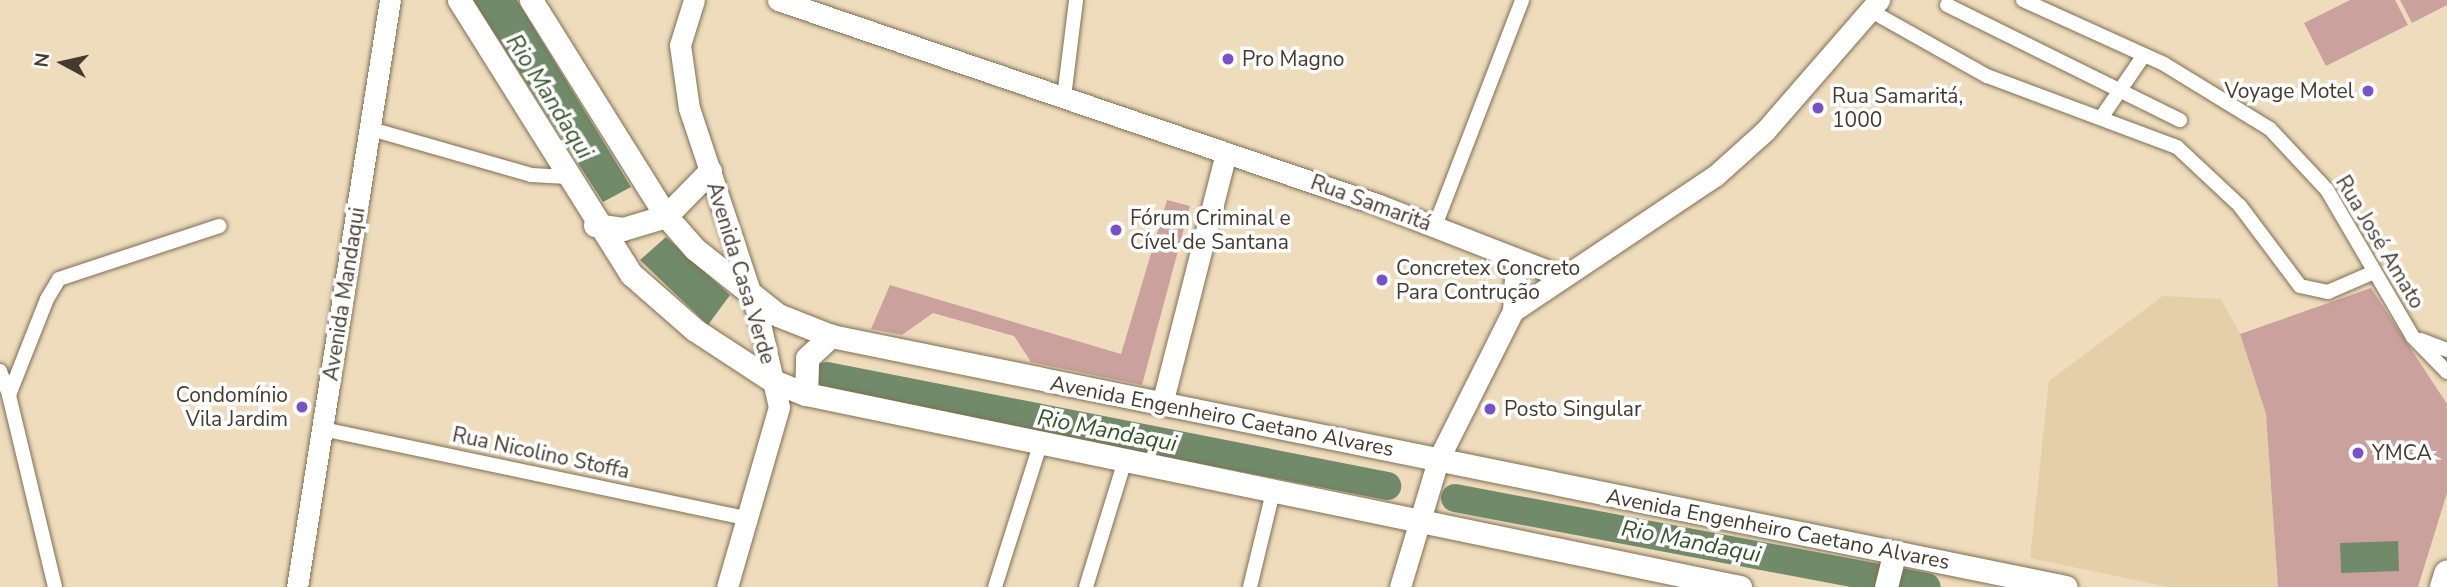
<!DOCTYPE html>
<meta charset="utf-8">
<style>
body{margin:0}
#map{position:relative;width:2447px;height:587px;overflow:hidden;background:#efdcbc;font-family:"Nunito Sans",sans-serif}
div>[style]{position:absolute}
.built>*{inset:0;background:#e5cfa8}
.green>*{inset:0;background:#cba19e}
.water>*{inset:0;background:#718b6a;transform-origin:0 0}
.river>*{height:28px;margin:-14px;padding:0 14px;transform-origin:14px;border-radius:14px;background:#718b6a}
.roads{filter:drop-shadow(0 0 2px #7f6f52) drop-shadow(0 0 2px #7f6f52)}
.street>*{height:14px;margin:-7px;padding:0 7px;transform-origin:7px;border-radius:7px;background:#fff}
.secondary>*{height:21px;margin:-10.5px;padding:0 10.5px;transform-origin:10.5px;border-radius:10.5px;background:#fff}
.primary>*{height:23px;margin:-11.5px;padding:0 11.5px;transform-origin:11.5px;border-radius:11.5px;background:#fff}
.highway>*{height:26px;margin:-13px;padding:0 13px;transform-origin:13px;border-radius:13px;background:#fff}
.dots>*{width:19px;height:19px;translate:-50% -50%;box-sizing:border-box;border:4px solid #fff;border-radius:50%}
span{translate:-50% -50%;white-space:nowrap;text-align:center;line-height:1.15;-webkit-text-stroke:7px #fff;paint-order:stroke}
.poi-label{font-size:21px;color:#433b2f}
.left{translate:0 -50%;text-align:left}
.right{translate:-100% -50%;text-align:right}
.street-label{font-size:21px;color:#433b2f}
.water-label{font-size:23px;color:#305626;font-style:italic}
.north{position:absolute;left:28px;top:28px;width:70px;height:70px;-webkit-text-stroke:5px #fff;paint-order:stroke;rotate:278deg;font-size:19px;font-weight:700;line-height:28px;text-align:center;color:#433b2f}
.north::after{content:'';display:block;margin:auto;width:24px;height:32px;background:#433b2f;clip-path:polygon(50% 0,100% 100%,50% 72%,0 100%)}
</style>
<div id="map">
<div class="built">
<i style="clip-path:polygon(2163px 296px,2221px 299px,2240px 334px,2266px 414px,2278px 587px,2168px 587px,2030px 558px,2049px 381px)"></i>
</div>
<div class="green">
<i style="clip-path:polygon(2350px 0,2395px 0,2408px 25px,2326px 66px,2304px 23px)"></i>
<i style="clip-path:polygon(2400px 0,2447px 0,2447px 5px,2412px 23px)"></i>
<i style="clip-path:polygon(1167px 200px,1190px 206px,1142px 385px,1031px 362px,1014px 336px,933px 313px,902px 335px,871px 329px,890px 285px,1121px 354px)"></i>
<i style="clip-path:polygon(2371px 288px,2447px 404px,2447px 493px,2418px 587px,2278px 587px,2266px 414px,2240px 334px)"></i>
</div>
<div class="water">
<i style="clip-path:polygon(473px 0,517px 0,631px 187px,603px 202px)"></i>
<i style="clip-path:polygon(666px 237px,730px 295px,708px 325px,640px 260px)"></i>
<i style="left:2398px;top:541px;width:30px;height:58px;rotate:88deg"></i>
</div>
<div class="river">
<i style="left:827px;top:376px;width:571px;rotate:11.11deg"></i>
<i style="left:1455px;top:498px;width:480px;rotate:10.7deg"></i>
</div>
<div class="roads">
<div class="street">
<i style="left:2023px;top:0;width:155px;rotate:24.4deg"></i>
<i style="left:2164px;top:64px;width:124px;rotate:31.5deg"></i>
<i style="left:2270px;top:129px;width:83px;rotate:46.9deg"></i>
<i style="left:2327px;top:190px;width:170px;rotate:59.7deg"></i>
<i style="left:2413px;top:337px;width:49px;rotate:45.8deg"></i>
<i style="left:1947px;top:5px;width:260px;rotate:26.3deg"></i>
<i style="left:1871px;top:11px;width:133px;rotate:29.3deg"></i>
<i style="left:1987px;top:76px;width:203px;rotate:20.5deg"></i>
<i style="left:2177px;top:147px;width:86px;rotate:43.1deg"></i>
<i style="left:2240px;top:206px;width:100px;rotate:53.1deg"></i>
<i style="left:2300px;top:286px;width:29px;rotate:12deg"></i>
<i style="left:2328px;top:292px;width:50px;rotate:-23.5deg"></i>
<i style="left:1064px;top:97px;width:98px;rotate:-82.9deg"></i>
<i style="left:2101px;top:118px;width:76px;rotate:-55.7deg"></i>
<i style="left:371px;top:129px;width:166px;rotate:16deg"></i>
<i style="left:531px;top:175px;width:37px;rotate:3deg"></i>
<i style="left:1435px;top:226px;width:242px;rotate:-68.9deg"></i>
<i style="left:2421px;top:340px;width:28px;rotate:21deg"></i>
<i style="left:0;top:371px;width:26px;rotate:69deg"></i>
<i style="left:323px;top:429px;width:436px;rotate:11.9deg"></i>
<i style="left:55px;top:587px;width:197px;rotate:-103.5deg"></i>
<i style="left:9px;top:395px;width:103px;rotate:-68.4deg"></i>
<i style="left:47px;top:299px;width:23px;rotate:-59deg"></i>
<i style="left:59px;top:279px;width:169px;rotate:-18.3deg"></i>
<i style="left:995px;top:587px;width:152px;rotate:-72.4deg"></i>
<i style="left:1086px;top:587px;width:133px;rotate:-72.9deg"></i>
<i style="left:1250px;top:587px;width:102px;rotate:-76.4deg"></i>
</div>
<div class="secondary">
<i style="left:694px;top:0;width:47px;rotate:107.3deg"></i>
<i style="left:680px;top:45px;width:64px;rotate:81.9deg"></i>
<i style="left:689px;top:108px;width:222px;rotate:71.6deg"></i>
<i style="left:759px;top:319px;width:90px;rotate:77.2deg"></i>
<i style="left:779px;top:407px;width:187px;rotate:106.1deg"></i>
<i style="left:778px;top:0;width:635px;rotate:18.83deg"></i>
<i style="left:1379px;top:205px;width:193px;rotate:21.3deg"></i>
<i style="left:1513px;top:311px;width:243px;rotate:-33.8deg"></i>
<i style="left:1715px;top:176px;width:67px;rotate:-42deg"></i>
<i style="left:1765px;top:131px;width:174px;rotate:-49deg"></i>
<i style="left:1162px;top:404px;width:259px;rotate:-75.7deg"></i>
<i style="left:297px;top:587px;width:594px;rotate:-81deg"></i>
<i style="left:1400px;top:587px;width:133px;rotate:-73.3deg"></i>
<i style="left:1438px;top:460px;width:167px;rotate:-63.3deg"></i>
<i style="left:1513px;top:311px;width:50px;rotate:-86.6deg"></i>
</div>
<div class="primary">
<i style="left:459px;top:0;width:324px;rotate:57.9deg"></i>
<i style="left:631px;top:274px;width:85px;rotate:41.2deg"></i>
<i style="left:695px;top:330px;width:93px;rotate:33.2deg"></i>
<i style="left:773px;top:381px;width:35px;rotate:22deg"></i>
<i style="left:806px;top:394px;width:954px;rotate:11.68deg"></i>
<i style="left:531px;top:0;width:255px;rotate:58deg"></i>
<i style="left:666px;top:216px;width:44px;rotate:48.7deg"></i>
<i style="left:695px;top:249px;width:106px;rotate:38.5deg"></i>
<i style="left:778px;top:315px;width:57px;rotate:21.6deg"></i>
<i style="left:831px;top:336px;width:1260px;rotate:11.49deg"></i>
<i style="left:595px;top:225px;width:28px;rotate:8deg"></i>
<i style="left:623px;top:229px;width:45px;rotate:-16.8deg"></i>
<i style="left:666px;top:216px;width:63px;rotate:-45.6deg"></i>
<i style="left:806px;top:394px;width:36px;rotate:-88deg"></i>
<i style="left:807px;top:358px;width:33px;rotate:-43deg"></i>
<i style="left:1886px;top:587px;width:36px;rotate:-76deg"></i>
</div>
<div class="highway">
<i style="left:2443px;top:587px;width:14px;rotate:-73deg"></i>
</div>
</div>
<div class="dots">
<i style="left:1228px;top:59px;background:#7851ca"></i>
<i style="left:2368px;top:91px;background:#7851ca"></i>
<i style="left:1818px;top:108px;background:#7851ca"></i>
<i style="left:1116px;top:230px;background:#7851ca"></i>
<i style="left:1382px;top:280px;background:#7851ca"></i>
<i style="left:302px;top:407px;background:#7851ca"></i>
<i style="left:1490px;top:409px;background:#7851ca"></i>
<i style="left:2358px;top:453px;background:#7851ca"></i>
</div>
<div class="poi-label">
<span class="left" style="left:1242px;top:59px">Pro Magno</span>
<span class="right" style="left:2354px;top:91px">Voyage Motel</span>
<span class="left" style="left:1832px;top:108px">Rua Samaritá,<br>1000</span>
<span class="left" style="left:1130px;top:230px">Fórum Criminal e<br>Cível de Santana</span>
<span class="left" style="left:1396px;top:280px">Concretex Concreto<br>Para Contrução</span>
<span class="right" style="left:288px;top:407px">Condomínio<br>Vila Jardim</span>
<span class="left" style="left:1504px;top:409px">Posto Singular</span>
<span class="left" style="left:2372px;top:453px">YMCA</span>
</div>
<div class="street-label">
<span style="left:1371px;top:203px;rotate:20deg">Rua Samaritá</span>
<span style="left:2380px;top:242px;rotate:59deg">Rua José Amato</span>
<span style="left:741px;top:273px;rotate:73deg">Avenida Casa Verde</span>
<span style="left:344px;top:294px;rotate:-81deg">Avenida Mandaqui</span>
<span style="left:1222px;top:416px;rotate:11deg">Avenida Engenheiro Caetano Alvares</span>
<span style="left:541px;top:453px;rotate:12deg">Rua Nicolino Stoffa</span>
<span style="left:1778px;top:529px;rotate:11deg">Avenida Engenheiro Caetano Alvares</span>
</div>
<div class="water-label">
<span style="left:549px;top:97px;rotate:58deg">Rio Mandaqui</span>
<span style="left:1107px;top:431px;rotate:11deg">Rio Mandaqui</span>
<span style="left:1691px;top:542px;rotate:11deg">Rio Mandaqui</span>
</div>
<div class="north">N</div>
</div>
